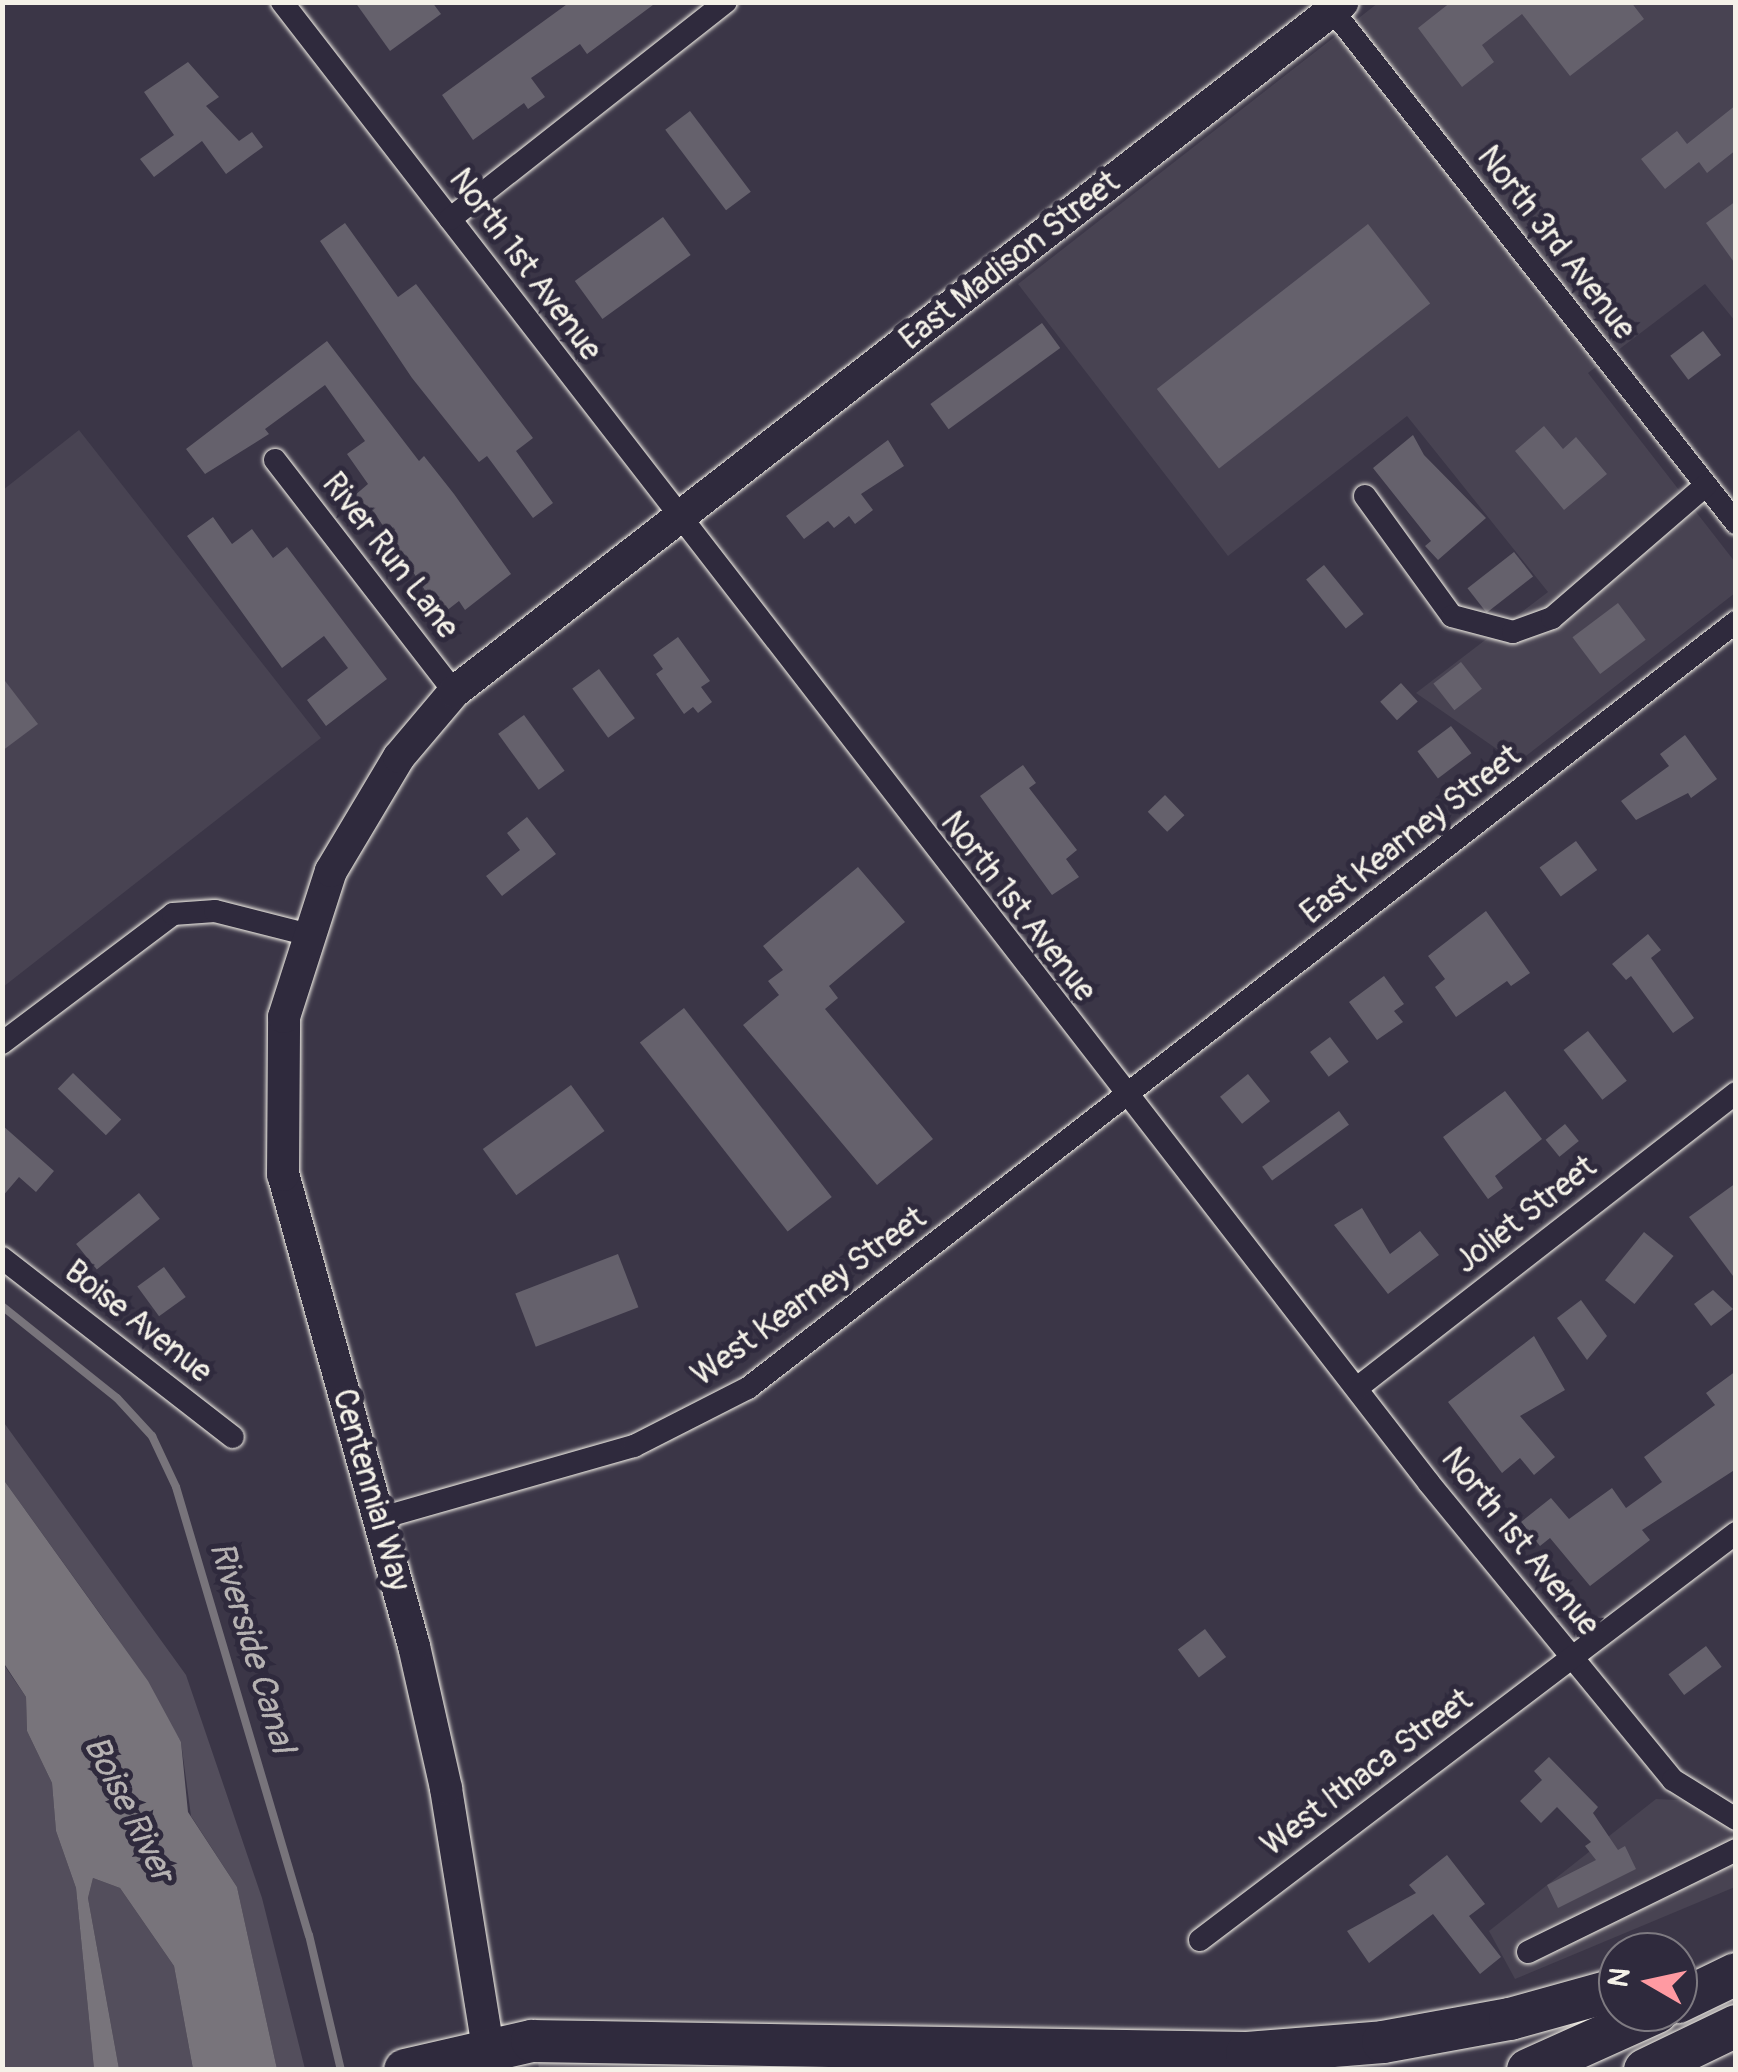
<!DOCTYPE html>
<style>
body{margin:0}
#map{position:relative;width:1738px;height:2072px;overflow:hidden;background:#3b3647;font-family:Pangolin,sans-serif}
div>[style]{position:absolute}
.built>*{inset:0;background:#484352}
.green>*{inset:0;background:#534e5c}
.water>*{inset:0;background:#78747b}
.stream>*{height:8px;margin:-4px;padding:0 4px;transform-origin:4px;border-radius:4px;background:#78747b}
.building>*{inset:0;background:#65616c;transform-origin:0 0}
.roads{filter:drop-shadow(0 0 2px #f4f1e8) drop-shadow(0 0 2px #f4f1e8)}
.minor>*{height:22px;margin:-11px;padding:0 11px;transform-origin:11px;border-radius:11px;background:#2f2a3d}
.secondary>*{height:32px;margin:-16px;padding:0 16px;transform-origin:16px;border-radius:16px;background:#2f2a3d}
.motorway>*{height:42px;margin:-21px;padding:0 21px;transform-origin:21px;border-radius:21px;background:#2f2a3d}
span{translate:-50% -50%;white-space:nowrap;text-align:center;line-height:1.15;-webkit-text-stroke:10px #2f2a3d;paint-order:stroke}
.street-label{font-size:32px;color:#f4f1e8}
.water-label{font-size:35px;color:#b6b2b2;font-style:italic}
.frame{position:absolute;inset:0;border:5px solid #f4f1e8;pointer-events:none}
.north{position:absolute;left:1598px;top:1932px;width:100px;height:100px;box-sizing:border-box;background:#2f2a3d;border:2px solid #7e7a81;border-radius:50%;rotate:279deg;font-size:28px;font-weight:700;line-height:40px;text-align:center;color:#f4f1e8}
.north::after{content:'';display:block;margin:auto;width:35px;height:45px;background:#ff9aa2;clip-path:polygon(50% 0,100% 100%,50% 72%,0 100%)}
</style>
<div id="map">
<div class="built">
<i style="clip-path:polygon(1378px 3px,1735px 3px,1735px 321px,1705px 284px,1588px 373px,1735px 562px,1735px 593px,1517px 763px,1416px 693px,1548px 592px,1407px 416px,1228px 556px,1018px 284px)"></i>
<i style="clip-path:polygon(79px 430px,321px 738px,3px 987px,3px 490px)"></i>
<i style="clip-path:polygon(1656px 1799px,1735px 1803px,1735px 1887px,1515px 1979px,1489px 1931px)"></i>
</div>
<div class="green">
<i style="clip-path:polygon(2px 1420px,186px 1675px,262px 1898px,305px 2069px,277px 2069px,237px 1887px,191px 1816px,181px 1742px,111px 1629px,3px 1479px)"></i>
<i style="clip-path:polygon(2px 1662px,26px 1697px,27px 1731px,52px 1783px,56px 1831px,76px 1888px,94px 2069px,3px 2069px)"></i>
<i style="clip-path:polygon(93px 1878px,120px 1888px,174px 1966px,193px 2069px,119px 2069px,88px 1898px)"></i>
<i style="clip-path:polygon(538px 2061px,879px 2069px,539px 2070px)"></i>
</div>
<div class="water">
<i style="clip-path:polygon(3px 1479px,148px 1681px,181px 1742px,188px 1812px,237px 1887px,277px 2069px,193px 2069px,174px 1966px,120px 1888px,93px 1878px,88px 1898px,119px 2069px,94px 2069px,76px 1888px,56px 1831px,52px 1783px,27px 1731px,26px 1697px,3px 1662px)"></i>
</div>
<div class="stream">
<i style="left:2px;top:1306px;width:147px;rotate:38.7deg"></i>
<i style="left:117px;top:1398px;width:52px;rotate:47.4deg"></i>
<i style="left:152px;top:1436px;width:56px;rotate:64.8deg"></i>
<i style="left:176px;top:1487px;width:467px;rotate:73.5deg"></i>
<i style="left:309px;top:1935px;width:139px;rotate:76.7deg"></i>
</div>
<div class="building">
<i style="clip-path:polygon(355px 2px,432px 2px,441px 14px,390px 51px)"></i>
<i style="clip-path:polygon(570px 2px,657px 2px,587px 54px,580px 44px,531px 78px,545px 97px,528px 109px,524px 103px,473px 140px,442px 95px)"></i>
<i style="clip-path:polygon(1451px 2px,1631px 2px,1644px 19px,1570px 76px,1522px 14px,1482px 45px,1494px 62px,1462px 87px,1418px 28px)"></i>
<i style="clip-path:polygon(188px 62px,219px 97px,206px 106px,239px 141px,252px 132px,263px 147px,226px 174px,202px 141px,154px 177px,140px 159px,174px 135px,144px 92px)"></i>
<i style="clip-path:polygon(1736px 105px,1736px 150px,1707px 173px,1699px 162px,1665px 189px,1641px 159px,1677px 131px,1687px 144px)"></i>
<i style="left:690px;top:111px;width:101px;height:31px;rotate:53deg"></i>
<i style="clip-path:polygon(1736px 201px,1736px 265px,1706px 223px)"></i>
<i style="left:663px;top:217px;width:47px;height:109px;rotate:54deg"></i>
<i style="clip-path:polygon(345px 223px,398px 297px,416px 284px,533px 438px,516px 451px,553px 503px,533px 518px,487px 456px,479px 462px,412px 378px,320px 241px)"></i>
<i style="left:1368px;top:224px;width:101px;height:268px;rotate:52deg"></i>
<i style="left:1042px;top:323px;width:31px;height:138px;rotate:54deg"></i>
<i style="left:1703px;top:331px;width:30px;height:41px;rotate:53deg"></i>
<i style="clip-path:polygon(327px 341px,419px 461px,424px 456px,454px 494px,511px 574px,465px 610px,459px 601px,441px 615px,374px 512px,354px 496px,368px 484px,347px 454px,365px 441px,325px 385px,265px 429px,269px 434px,205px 474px,186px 449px)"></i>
<i style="clip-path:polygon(1544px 426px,1563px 449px,1576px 437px,1607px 474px,1564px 510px,1515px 451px)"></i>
<i style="clip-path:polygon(1413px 435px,1424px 455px,1486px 518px,1438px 560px,1425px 546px,1431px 541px,1373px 468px)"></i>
<i style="clip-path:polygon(888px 440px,904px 466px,861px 494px,873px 510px,855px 524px,849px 516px,834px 528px,828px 521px,804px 539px,786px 516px)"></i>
<i style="clip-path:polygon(213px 517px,232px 544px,252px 529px,273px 558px,287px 547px,387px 679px,326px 726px,307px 700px,348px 668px,324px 636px,282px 668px,187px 536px)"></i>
<i style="left:1514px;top:552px;width:31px;height:59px;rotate:52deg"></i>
<i style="left:1324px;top:565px;width:63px;height:23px;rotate:51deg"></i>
<i style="left:1618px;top:603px;width:46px;height:57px;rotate:53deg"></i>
<i style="clip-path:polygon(678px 637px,710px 681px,701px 687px,712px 702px,698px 713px,693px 707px,684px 714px,656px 674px,663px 669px,653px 655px)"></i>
<i style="left:1461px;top:662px;width:34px;height:35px;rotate:52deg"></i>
<i style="left:599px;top:669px;width:61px;height:33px;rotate:54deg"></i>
<i style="clip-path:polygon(2px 677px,38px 724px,2px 751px)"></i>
<i style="left:1401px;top:683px;width:25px;height:28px;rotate:48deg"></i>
<i style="left:524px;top:715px;width:69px;height:32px;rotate:54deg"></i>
<i style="left:1451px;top:726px;width:34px;height:42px;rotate:53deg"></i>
<i style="clip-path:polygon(1685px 735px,1717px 779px,1691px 798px,1688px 793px,1636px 820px,1621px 801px,1669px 766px,1660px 754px)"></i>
<i style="clip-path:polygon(1023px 765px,1036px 783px,1029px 788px,1077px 850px,1066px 859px,1079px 877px,1052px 895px,980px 796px)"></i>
<i style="left:1165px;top:795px;width:28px;height:24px;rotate:46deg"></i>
<i style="clip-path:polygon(527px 817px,556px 854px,502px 896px,486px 876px,520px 850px,507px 833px)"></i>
<i style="left:1576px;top:841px;width:36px;height:45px;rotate:54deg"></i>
<i style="clip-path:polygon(858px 867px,905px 922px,829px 986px,838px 998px,825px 1009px,933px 1139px,877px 1185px,743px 1025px,779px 995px,768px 981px,783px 970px,763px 946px)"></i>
<i style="clip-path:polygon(1486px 911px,1530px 973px,1511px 986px,1507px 981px,1456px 1017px,1435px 987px,1445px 979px,1428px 956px)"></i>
<i style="clip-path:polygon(1648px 934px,1661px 950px,1651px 958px,1694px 1018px,1673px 1033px,1631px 976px,1626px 980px,1612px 964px)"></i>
<i style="clip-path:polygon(1384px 976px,1404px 1004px,1394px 1011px,1403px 1022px,1377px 1040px,1349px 1002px)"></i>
<i style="left:684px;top:1008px;width:240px;height:56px;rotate:52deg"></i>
<i style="left:1588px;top:1031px;width:63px;height:31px;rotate:52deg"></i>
<i style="left:1330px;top:1037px;width:31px;height:25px;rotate:53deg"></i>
<i style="left:73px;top:1073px;width:67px;height:22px;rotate:44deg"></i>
<i style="left:1248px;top:1074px;width:35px;height:36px;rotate:51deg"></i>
<i style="left:571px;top:1085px;width:57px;height:109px;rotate:54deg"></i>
<i style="clip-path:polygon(1505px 1091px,1542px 1139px,1495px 1176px,1503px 1188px,1488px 1199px,1443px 1137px)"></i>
<i style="left:1339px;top:1111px;width:17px;height:95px;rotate:54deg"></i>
<i style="left:1565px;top:1124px;width:22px;height:25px;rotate:51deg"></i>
<i style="clip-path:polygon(2px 1125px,54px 1171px,36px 1192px,19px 1177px,2px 1197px)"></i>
<i style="clip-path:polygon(1736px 1183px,1736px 1280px,1689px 1217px)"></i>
<i style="left:139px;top:1193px;width:33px;height:81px;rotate:51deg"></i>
<i style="clip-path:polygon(1362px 1208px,1390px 1254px,1420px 1231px,1439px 1255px,1388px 1294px,1334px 1225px)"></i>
<i style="left:1644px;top:1232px;width:38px;height:62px;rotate:39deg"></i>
<i style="left:618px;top:1254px;width:57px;height:110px;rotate:69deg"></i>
<i style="left:164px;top:1267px;width:37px;height:33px;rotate:54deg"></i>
<i style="clip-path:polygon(1713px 1290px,1733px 1309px,1711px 1326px,1694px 1304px)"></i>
<i style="clip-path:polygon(1581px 1300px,1607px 1336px,1587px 1360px,1557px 1318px)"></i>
<i style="clip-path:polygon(1534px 1336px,1565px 1390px,1520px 1416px,1555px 1457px,1534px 1475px,1520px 1458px,1502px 1473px,1448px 1402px)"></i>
<i style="clip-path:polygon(1736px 1371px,1736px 1469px,1642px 1530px,1650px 1540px,1590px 1586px,1550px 1538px,1540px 1546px,1521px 1522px,1551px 1498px,1569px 1519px,1612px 1488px,1626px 1508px,1662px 1482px,1644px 1457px,1715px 1405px,1706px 1393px)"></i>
<i style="left:1205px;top:1629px;width:35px;height:34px;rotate:53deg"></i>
<i style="left:1706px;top:1646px;width:26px;height:47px;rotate:53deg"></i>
<i style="clip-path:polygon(1549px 1757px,1598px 1807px,1593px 1813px,1618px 1850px,1625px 1846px,1636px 1869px,1558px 1908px,1547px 1885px,1596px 1860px,1585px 1846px,1591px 1842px,1557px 1807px,1541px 1823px,1520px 1801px,1542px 1780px,1534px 1771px)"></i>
<i style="clip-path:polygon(1447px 1855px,1485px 1904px,1469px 1916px,1501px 1957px,1480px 1974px,1433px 1914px,1369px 1963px,1347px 1931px,1416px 1893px,1409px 1885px)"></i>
</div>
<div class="roads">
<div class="minor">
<i style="left:282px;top:2px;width:1873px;rotate:52.24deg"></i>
<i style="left:1429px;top:1483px;width:384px;rotate:50.6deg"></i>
<i style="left:1673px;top:1780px;width:74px;rotate:31.8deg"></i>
<i style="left:1326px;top:2px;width:663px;rotate:51.8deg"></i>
<i style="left:450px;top:219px;width:351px;rotate:-38.2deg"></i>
<i style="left:275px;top:460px;width:293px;rotate:52.3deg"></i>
<i style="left:1365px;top:496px;width:148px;rotate:54.1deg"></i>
<i style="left:1452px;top:616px;width:63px;rotate:14.7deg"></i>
<i style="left:1513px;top:632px;width:41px;rotate:-19.7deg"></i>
<i style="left:1552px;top:618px;width:203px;rotate:-40.8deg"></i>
<i style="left:2px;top:1043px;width:214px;rotate:-37deg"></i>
<i style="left:173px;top:914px;width:42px;rotate:-4.1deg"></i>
<i style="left:215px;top:911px;width:94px;rotate:14.2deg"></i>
<i style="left:2px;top:1258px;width:292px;rotate:37.8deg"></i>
<i style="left:1357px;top:1388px;width:480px;rotate:-37.9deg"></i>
<i style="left:381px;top:1518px;width:263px;rotate:-15.9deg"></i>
<i style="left:634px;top:1446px;width:128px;rotate:-27deg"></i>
<i style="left:748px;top:1388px;width:1250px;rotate:-37.79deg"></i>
<i style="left:1200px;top:1940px;width:673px;rotate:-37.21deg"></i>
<i style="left:1528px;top:1952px;width:232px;rotate:-26.1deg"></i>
</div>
<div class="secondary">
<i style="left:488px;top:2048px;width:263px;rotate:-99.2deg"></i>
<i style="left:446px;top:1788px;width:146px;rotate:-102.7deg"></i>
<i style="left:414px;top:1646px;width:489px;rotate:-105.5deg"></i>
<i style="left:283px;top:1175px;width:158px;rotate:-89.6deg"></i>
<i style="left:284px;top:1017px;width:153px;rotate:-72.2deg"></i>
<i style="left:331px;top:871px;width:133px;rotate:-59.2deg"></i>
<i style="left:399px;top:757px;width:85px;rotate:-49.8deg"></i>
<i style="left:454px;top:692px;width:1125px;rotate:-37.82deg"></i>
</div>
<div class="motorway">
<i style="left:1678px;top:2002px;width:64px;rotate:-25.8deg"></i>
<i style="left:405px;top:2070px;width:130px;rotate:-12.9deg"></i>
<i style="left:532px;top:2041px;width:715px;rotate:0.96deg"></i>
<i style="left:1247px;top:2053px;width:136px;rotate:-4.6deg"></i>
<i style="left:1383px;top:2042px;width:129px;rotate:-10.3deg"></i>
<i style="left:1510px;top:2019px;width:112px;rotate:-15.5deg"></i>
<i style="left:1528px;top:2070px;width:141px;rotate:-24.2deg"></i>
<i style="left:1645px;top:2070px;width:101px;rotate:-25.8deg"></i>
</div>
</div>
<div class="street-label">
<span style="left:1556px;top:243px;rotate:52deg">North 3rd Avenue</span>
<span style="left:1010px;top:261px;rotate:-38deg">East Madison Street</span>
<span style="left:525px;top:265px;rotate:53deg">North 1st Avenue</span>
<span style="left:390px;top:556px;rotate:52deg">River Run Lane</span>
<span style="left:1411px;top:835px;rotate:-38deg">East Kearney Street</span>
<span style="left:1018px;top:907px;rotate:52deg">North 1st Avenue</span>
<span style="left:1526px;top:1215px;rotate:-38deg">Joliet Street</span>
<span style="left:809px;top:1297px;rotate:-36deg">West Kearney Street</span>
<span style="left:138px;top:1322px;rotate:38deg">Boise Avenue</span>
<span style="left:371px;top:1490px;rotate:74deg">Centennial Way</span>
<span style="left:1520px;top:1542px;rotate:51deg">North 1st Avenue</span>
<span style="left:1367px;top:1773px;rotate:-37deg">West Ithaca Street</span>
</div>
<div class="water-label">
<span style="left:252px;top:1647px;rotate:73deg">Riverside Canal</span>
<span style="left:129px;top:1809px;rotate:63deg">Boise River</span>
</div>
<div class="frame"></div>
<div class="north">N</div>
</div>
